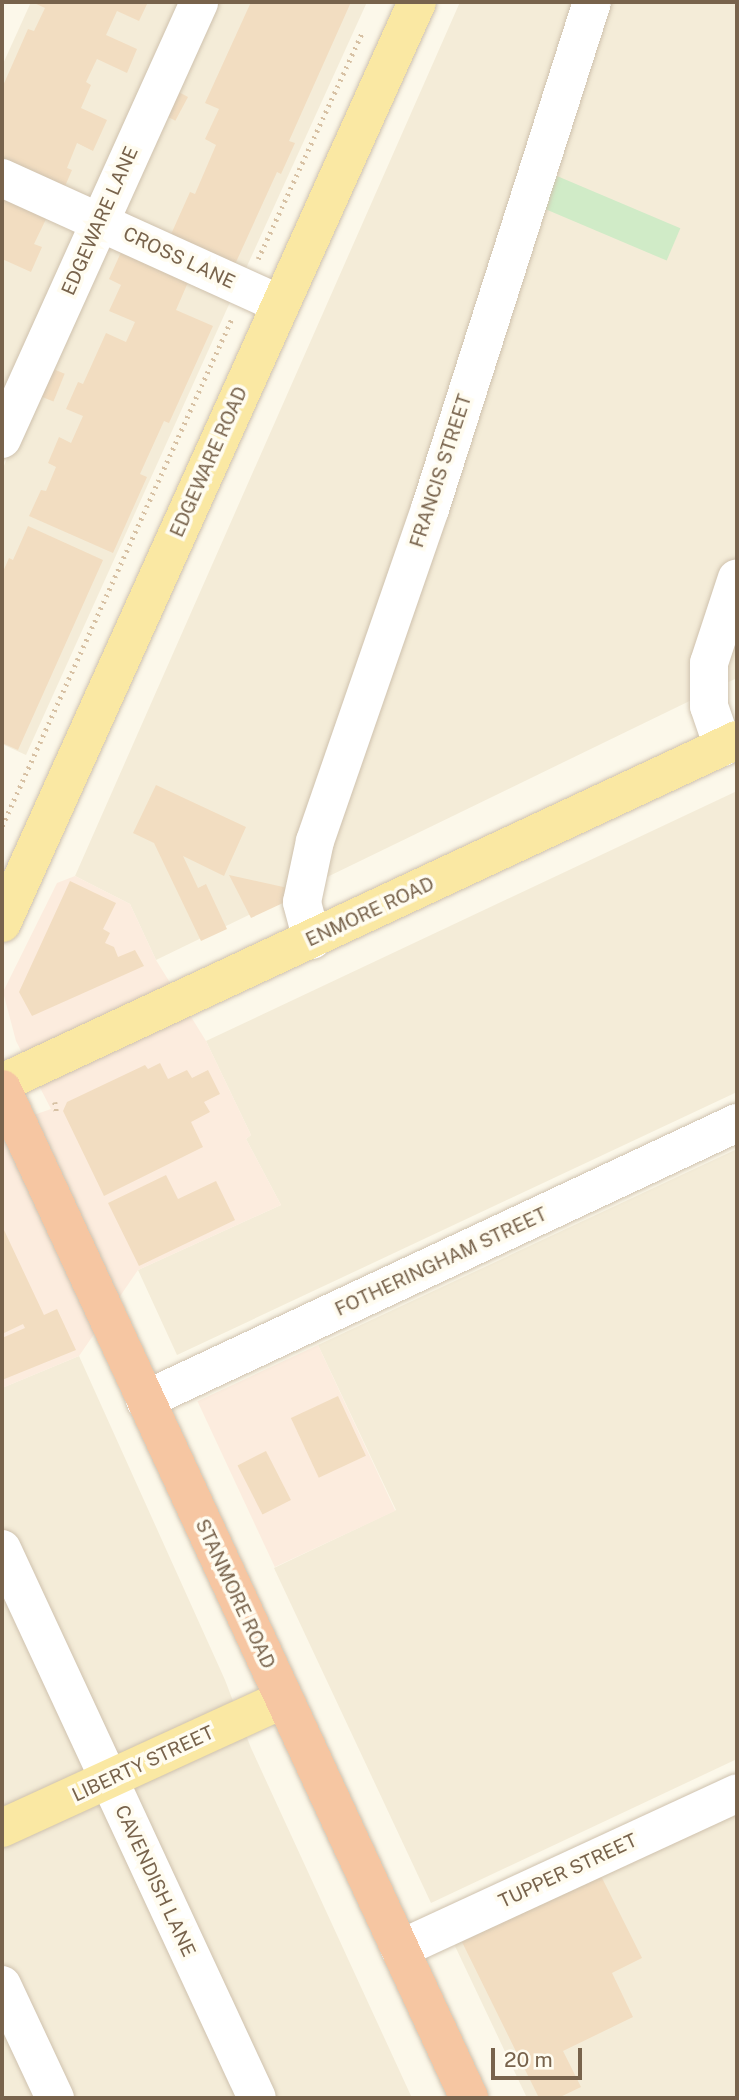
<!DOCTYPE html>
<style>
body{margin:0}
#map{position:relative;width:739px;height:2100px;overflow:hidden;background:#fcf8ea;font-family:"Public Sans",sans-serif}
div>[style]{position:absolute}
.residential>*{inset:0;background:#f4ecd8}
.commercial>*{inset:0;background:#fcecde;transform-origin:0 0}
.green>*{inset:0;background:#d0ebc7;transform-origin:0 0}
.building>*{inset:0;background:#f2ddc1;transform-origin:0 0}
.path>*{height:4.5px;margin-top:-2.25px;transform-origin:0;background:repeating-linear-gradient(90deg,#d7c1a4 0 2px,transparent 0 7px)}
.roads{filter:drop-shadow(0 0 2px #cfc2ae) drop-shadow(0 0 2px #cfc2ae)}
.minor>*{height:38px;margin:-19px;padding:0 19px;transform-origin:19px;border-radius:19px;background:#fff}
.major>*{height:38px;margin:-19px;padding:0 19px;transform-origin:19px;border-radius:19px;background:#fae8a3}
.highway>*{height:38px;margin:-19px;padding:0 19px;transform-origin:19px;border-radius:19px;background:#f6c6a2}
span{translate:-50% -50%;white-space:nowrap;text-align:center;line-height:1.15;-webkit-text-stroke:7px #fffcf0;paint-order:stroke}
.street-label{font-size:19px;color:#78634c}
.frame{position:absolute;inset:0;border:4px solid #78634c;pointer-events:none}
.scale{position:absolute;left:491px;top:2048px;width:91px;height:32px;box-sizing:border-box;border:4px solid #78634c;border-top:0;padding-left:9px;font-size:21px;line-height:24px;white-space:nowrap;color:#78634c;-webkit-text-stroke:5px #fffcf0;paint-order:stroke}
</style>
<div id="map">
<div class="residential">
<i style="clip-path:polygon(31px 2px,181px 2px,87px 204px,2px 167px,2px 66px)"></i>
<i style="clip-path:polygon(212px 2px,367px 2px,243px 275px,116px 216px)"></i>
<i style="clip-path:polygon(460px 2px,737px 2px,737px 678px,156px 960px,130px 904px,75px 876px)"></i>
<i style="clip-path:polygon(2px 194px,79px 229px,2px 400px)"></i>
<i style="clip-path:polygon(104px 242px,231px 300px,26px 755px,2px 744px,2px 470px)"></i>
<i style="clip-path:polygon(737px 791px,737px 1092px,177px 1355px,138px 1270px,281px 1205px,246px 1139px,251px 1135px,206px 1041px)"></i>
<i style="clip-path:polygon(737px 1149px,737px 1759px,431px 1903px,274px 1568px,396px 1510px,318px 1345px)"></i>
<i style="clip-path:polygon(79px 1356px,225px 1680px,251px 1748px,412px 2098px,2px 2098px,2px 1388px)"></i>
<i style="clip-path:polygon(737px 1810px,737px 2098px,527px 2098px,454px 1944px)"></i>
</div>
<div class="commercial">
<i style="clip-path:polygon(75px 876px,130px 904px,156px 960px,206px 1041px,251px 1135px,246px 1139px,281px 1205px,138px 1270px,79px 1356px,2px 1388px,2px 1126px,51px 1109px,16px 1041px,3px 992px,57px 883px)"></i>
<i style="left:318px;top:1345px;width:183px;height:133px;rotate:65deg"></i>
</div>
<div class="green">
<i style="left:557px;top:176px;width:134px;height:35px;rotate:23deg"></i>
</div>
<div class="building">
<i style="clip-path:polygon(32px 2px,148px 2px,139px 21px,117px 11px,106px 35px,137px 49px,127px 73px,97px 59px,86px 82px,91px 85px,81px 108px,107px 120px,93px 151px,77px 143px,67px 168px,72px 170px,62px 193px,2px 167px,2px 88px,28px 29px,34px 31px,45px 8px)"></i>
<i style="clip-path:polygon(251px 2px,351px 2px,289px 141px,295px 143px,281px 174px,277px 172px,232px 271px,168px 241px,190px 192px,195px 194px,216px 145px,205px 139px,219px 109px,205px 103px)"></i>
<i style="left:173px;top:89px;width:17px;height:27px;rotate:28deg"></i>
<i style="clip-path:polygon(2px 196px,47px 217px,34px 244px,42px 247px,31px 272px,2px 259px)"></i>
<i style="clip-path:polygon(122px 250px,189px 280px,176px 310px,213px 326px,169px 423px,164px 421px,140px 474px,147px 477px,113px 553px,29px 516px,41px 490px,46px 491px,56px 467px,48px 463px,59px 437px,71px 443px,83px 416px,66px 409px,78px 382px,83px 384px,106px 333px,126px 342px,135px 322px,109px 311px,121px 285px,109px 279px)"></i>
<i style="left:48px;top:367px;width:18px;height:30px;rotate:22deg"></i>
<i style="clip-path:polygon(28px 526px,103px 560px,18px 750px,2px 743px,2px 574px,9px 558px,13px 560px)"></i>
<i style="clip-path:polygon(156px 785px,246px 827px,224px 876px,183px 856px,198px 888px,206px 884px,227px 929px,201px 941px,154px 843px,133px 833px)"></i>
<i style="clip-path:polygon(229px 875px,288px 888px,283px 903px,251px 918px)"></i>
<i style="clip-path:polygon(70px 881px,116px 903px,103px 929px,110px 933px,105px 943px,114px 947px,118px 957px,135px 950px,144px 966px,32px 1016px,19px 992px)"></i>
<i style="clip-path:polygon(160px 1063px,168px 1079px,187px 1070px,192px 1078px,208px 1070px,220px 1094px,204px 1102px,210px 1112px,191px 1122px,203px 1147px,104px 1196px,63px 1111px,67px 1102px,145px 1065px,148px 1069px)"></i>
<i style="clip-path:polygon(166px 1175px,178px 1199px,216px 1181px,235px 1220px,139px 1266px,108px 1203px)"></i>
<i style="clip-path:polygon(4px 1230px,44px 1315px,57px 1309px,76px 1350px,2px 1380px,2px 1338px,25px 1328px,23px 1324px,2px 1334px)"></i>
<i style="left:338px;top:1396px;width:66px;height:52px;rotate:65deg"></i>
<i style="left:266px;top:1451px;width:55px;height:32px;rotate:63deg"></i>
<i style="clip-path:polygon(600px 1874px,642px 1958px,612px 1973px,633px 2017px,563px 2051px,581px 2087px,558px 2098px,539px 2098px,462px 1942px)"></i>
</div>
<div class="path">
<i style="left:258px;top:259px;width:251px;rotate:-65.3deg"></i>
<i style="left:2px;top:826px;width:558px;rotate:-65.64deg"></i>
<i style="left:55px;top:1102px;width:13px;rotate:81deg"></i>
</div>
<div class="roads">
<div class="minor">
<i style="left:2px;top:178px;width:305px;rotate:24.4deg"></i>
<i style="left:2px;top:439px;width:479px;rotate:-65.7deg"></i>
<i style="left:723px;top:747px;width:43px;rotate:-108.9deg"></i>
<i style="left:709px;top:706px;width:43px;rotate:-90deg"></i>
<i style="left:709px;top:663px;width:89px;rotate:-71.8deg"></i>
<i style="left:312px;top:940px;width:39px;rotate:-105deg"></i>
<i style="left:302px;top:902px;width:62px;rotate:-78deg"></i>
<i style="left:315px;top:841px;width:351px;rotate:-70.9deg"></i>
<i style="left:430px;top:509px;width:532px;rotate:-72.28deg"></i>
<i style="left:145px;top:1400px;width:654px;rotate:-25.08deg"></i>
<i style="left:2px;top:1549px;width:605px;rotate:65.09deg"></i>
<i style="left:400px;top:1949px;width:371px;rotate:-24.8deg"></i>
<i style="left:2px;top:1985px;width:125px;rotate:64.9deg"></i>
</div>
<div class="major">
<i style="left:2px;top:923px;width:1010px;rotate:-65.74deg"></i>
<i style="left:2px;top:1083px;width:811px;rotate:-25.02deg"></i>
<i style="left:2px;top:1828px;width:310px;rotate:-24.6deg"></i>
</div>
<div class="highway">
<i style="left:2px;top:1089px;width:1112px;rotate:65.16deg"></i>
</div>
</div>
<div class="street-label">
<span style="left:100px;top:221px;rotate:-66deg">EDGEWARE LANE</span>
<span style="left:179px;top:258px;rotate:25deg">CROSS LANE</span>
<span style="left:209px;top:462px;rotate:-66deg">EDGEWARE ROAD</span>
<span style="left:441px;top:471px;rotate:-72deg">FRANCIS STREET</span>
<span style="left:370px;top:912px;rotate:-25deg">ENMORE ROAD</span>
<span style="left:441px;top:1262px;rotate:-25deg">FOTHERINGHAM STREET</span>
<span style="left:235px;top:1594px;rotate:65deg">STANMORE ROAD</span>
<span style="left:143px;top:1764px;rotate:-25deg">LIBERTY STREET</span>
<span style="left:568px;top:1871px;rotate:-25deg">TUPPER STREET</span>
<span style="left:155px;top:1881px;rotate:65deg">CAVENDISH LANE</span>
</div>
<div class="frame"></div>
<div class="scale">20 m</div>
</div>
